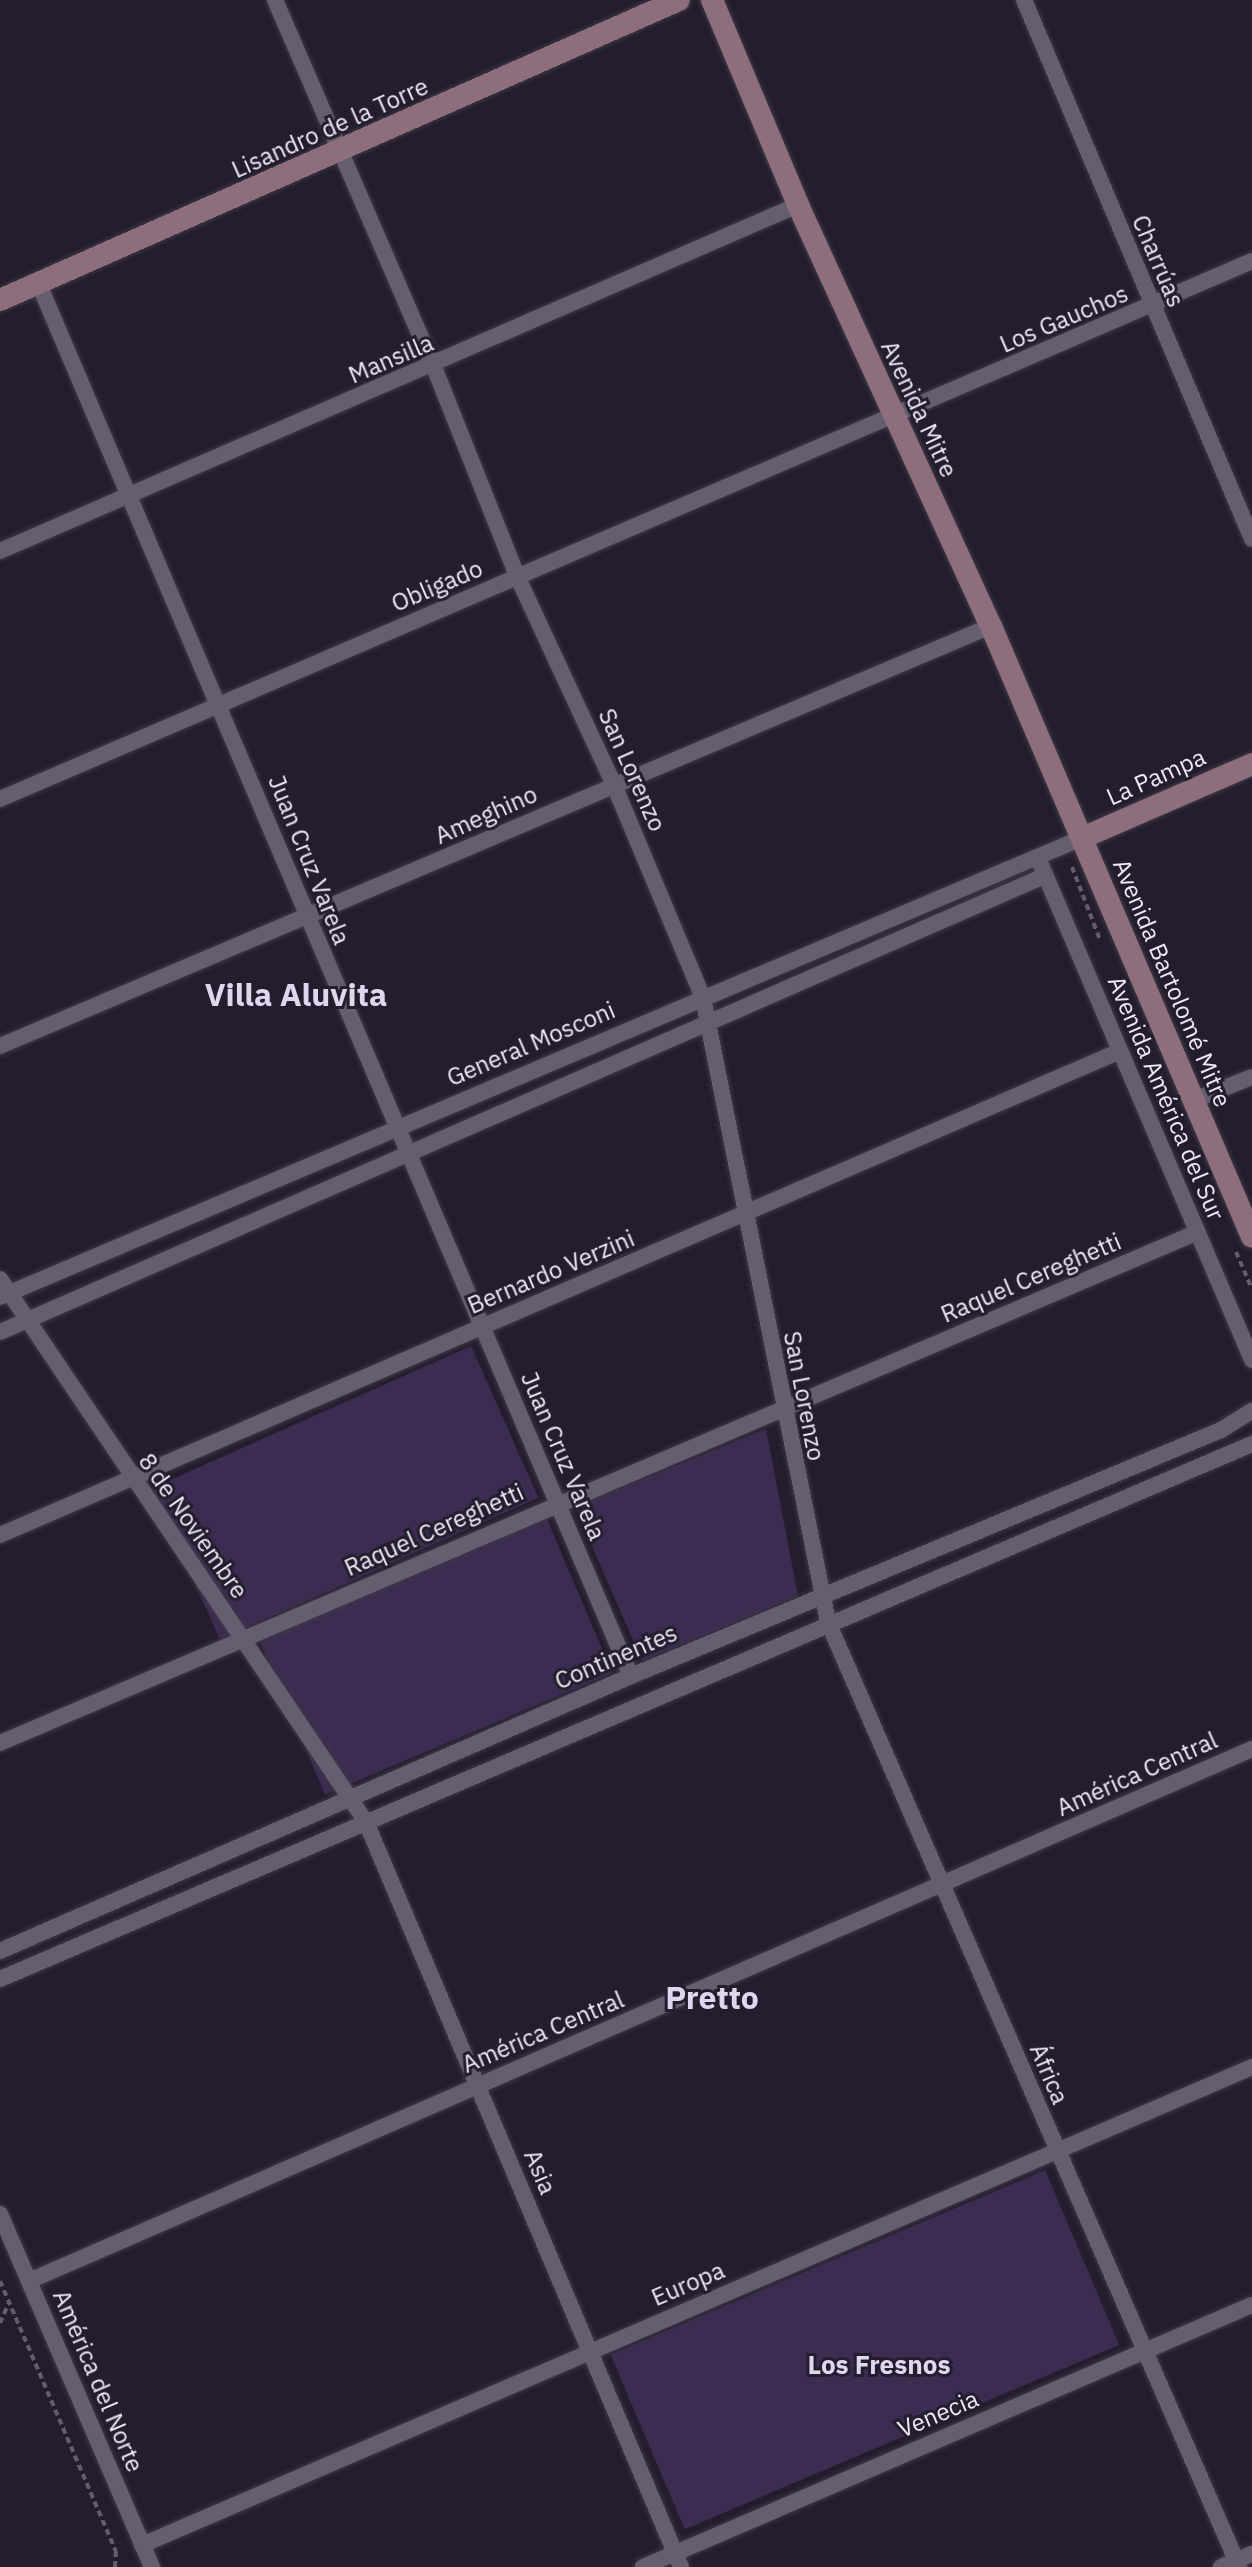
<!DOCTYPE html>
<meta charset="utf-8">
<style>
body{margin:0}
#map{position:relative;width:1252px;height:2567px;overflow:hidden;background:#241d2d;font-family:"IBM Plex Sans",sans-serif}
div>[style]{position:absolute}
.green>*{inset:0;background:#3d2c52;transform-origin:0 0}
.path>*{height:4px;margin-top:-2px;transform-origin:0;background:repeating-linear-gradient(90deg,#635d6b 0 6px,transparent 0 10px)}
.roads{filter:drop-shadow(0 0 2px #3e3946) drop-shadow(0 0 2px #3e3946)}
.street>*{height:16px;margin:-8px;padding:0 8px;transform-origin:8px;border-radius:8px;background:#655e71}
.secondary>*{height:22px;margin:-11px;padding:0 11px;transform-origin:11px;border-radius:11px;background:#8e6e7c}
span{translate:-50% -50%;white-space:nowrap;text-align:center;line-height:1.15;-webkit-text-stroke:6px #241d2d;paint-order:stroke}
.street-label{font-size:24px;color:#ede9f4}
.neighbourhood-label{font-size:26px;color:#dfd7ed;font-weight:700}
.district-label{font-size:32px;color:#dfd7ed;font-weight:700}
</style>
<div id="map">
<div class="green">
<i style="left:471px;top:1346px;width:166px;height:349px;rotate:66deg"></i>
<i style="clip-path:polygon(766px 1429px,798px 1596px,642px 1661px,575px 1507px)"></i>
<i style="left:547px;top:1519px;width:167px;height:312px;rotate:67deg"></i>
<i style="left:1045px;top:2170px;width:190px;height:472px;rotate:67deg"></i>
</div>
<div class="path">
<i style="left:1072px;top:867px;width:78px;rotate:69deg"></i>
<i style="left:1236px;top:1252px;width:40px;rotate:66.6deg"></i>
<i style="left:0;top:2281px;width:294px;rotate:66.8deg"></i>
<i style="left:116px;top:2551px;width:16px;rotate:94deg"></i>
<i style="left:0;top:2323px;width:22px;rotate:-66deg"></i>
</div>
<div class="roads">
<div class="street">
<i style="left:275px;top:0;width:400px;rotate:66.6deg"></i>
<i style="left:434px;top:367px;width:227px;rotate:68.3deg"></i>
<i style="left:518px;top:578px;width:228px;rotate:65.1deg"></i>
<i style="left:614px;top:785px;width:231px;rotate:67.3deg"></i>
<i style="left:703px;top:998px;width:636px;rotate:78.67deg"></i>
<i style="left:828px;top:1622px;width:1031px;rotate:66.49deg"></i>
<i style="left:1024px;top:0;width:585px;rotate:67.07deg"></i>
<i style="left:38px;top:282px;width:1515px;rotate:66.96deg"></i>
<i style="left:0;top:551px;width:870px;rotate:-23.44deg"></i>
<i style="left:0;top:799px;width:1363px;rotate:-23.25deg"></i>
<i style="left:1041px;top:865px;width:538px;rotate:66.91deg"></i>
<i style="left:0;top:1046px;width:1076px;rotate:-22.97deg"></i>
<i style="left:1194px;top:1100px;width:62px;rotate:-21.6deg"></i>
<i style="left:0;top:1279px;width:655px;rotate:56.02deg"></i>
<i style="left:366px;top:1822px;width:809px;rotate:67.08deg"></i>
<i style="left:0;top:1297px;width:1175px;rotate:-22.99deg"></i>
<i style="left:0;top:1332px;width:1139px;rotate:-23.59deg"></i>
<i style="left:0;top:1535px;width:1220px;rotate:-23.37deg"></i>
<i style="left:0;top:1743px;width:1302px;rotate:-23.1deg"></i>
<i style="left:0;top:1951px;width:688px;rotate:-23.55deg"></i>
<i style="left:631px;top:1676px;width:639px;rotate:-22.63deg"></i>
<i style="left:1221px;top:1430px;width:36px;rotate:-32deg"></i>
<i style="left:0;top:1979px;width:1362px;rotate:-23.14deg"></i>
<i style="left:0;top:2214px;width:384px;rotate:66.7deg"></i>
<i style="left:29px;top:2281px;width:1334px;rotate:-23.51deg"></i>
<i style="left:142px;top:2545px;width:1209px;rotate:-23.3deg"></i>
<i style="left:643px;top:2567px;width:663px;rotate:-23.28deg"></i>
<i style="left:1221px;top:2567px;width:34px;rotate:-23deg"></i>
</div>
<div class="secondary">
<i style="left:712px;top:0;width:222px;rotate:67.2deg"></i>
<i style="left:798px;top:205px;width:463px;rotate:65.4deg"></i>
<i style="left:991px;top:626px;width:664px;rotate:66.87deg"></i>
<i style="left:0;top:300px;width:742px;rotate:-23.84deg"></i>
<i style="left:1082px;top:838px;width:185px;rotate:-23.5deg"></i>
</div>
</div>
<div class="street-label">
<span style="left:330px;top:128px;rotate:-24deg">Lisandro de la Torre</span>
<span style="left:1158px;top:261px;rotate:67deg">Charrúas</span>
<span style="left:1064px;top:319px;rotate:-23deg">Los Gauchos</span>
<span style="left:391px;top:359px;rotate:-23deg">Mansilla</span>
<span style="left:919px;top:409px;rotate:65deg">Avenida Mitre</span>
<span style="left:437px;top:586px;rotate:-23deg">Obligado</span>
<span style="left:632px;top:770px;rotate:66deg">San Lorenzo</span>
<span style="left:1156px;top:777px;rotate:-24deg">La Pampa</span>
<span style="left:486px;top:815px;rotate:-24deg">Ameghino</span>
<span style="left:309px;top:860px;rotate:68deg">Juan Cruz Varela</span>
<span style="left:1172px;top:983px;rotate:67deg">Avenida Bartolomé Mitre</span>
<span style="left:531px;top:1044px;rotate:-23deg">General Mosconi</span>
<span style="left:1166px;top:1098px;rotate:67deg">Avenida América del Sur</span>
<span style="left:551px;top:1272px;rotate:-23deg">Bernardo Verzini</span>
<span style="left:1031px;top:1278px;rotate:-23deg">Raquel Cereghetti</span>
<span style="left:804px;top:1396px;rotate:79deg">San Lorenzo</span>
<span style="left:563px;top:1456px;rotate:67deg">Juan Cruz Varela</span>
<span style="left:193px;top:1526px;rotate:55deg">8 de Noviembre</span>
<span style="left:434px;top:1530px;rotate:-24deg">Raquel Cereghetti</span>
<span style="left:616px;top:1657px;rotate:-23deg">Continentes</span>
<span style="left:1137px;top:1774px;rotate:-24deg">América Central</span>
<span style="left:543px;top:2032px;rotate:-23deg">América Central</span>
<span style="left:1049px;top:2074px;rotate:67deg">África</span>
<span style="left:540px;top:2172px;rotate:67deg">Asia</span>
<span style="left:688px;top:2284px;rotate:-23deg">Europa</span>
<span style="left:98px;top:2381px;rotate:67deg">América del Norte</span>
<span style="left:938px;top:2414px;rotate:-23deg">Venecia</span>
</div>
<div class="neighbourhood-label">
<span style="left:879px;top:2365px">Los Fresnos</span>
</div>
<div class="district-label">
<span style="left:296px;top:994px">Villa Aluvita</span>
<span style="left:712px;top:1997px">Pretto</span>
</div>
</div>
